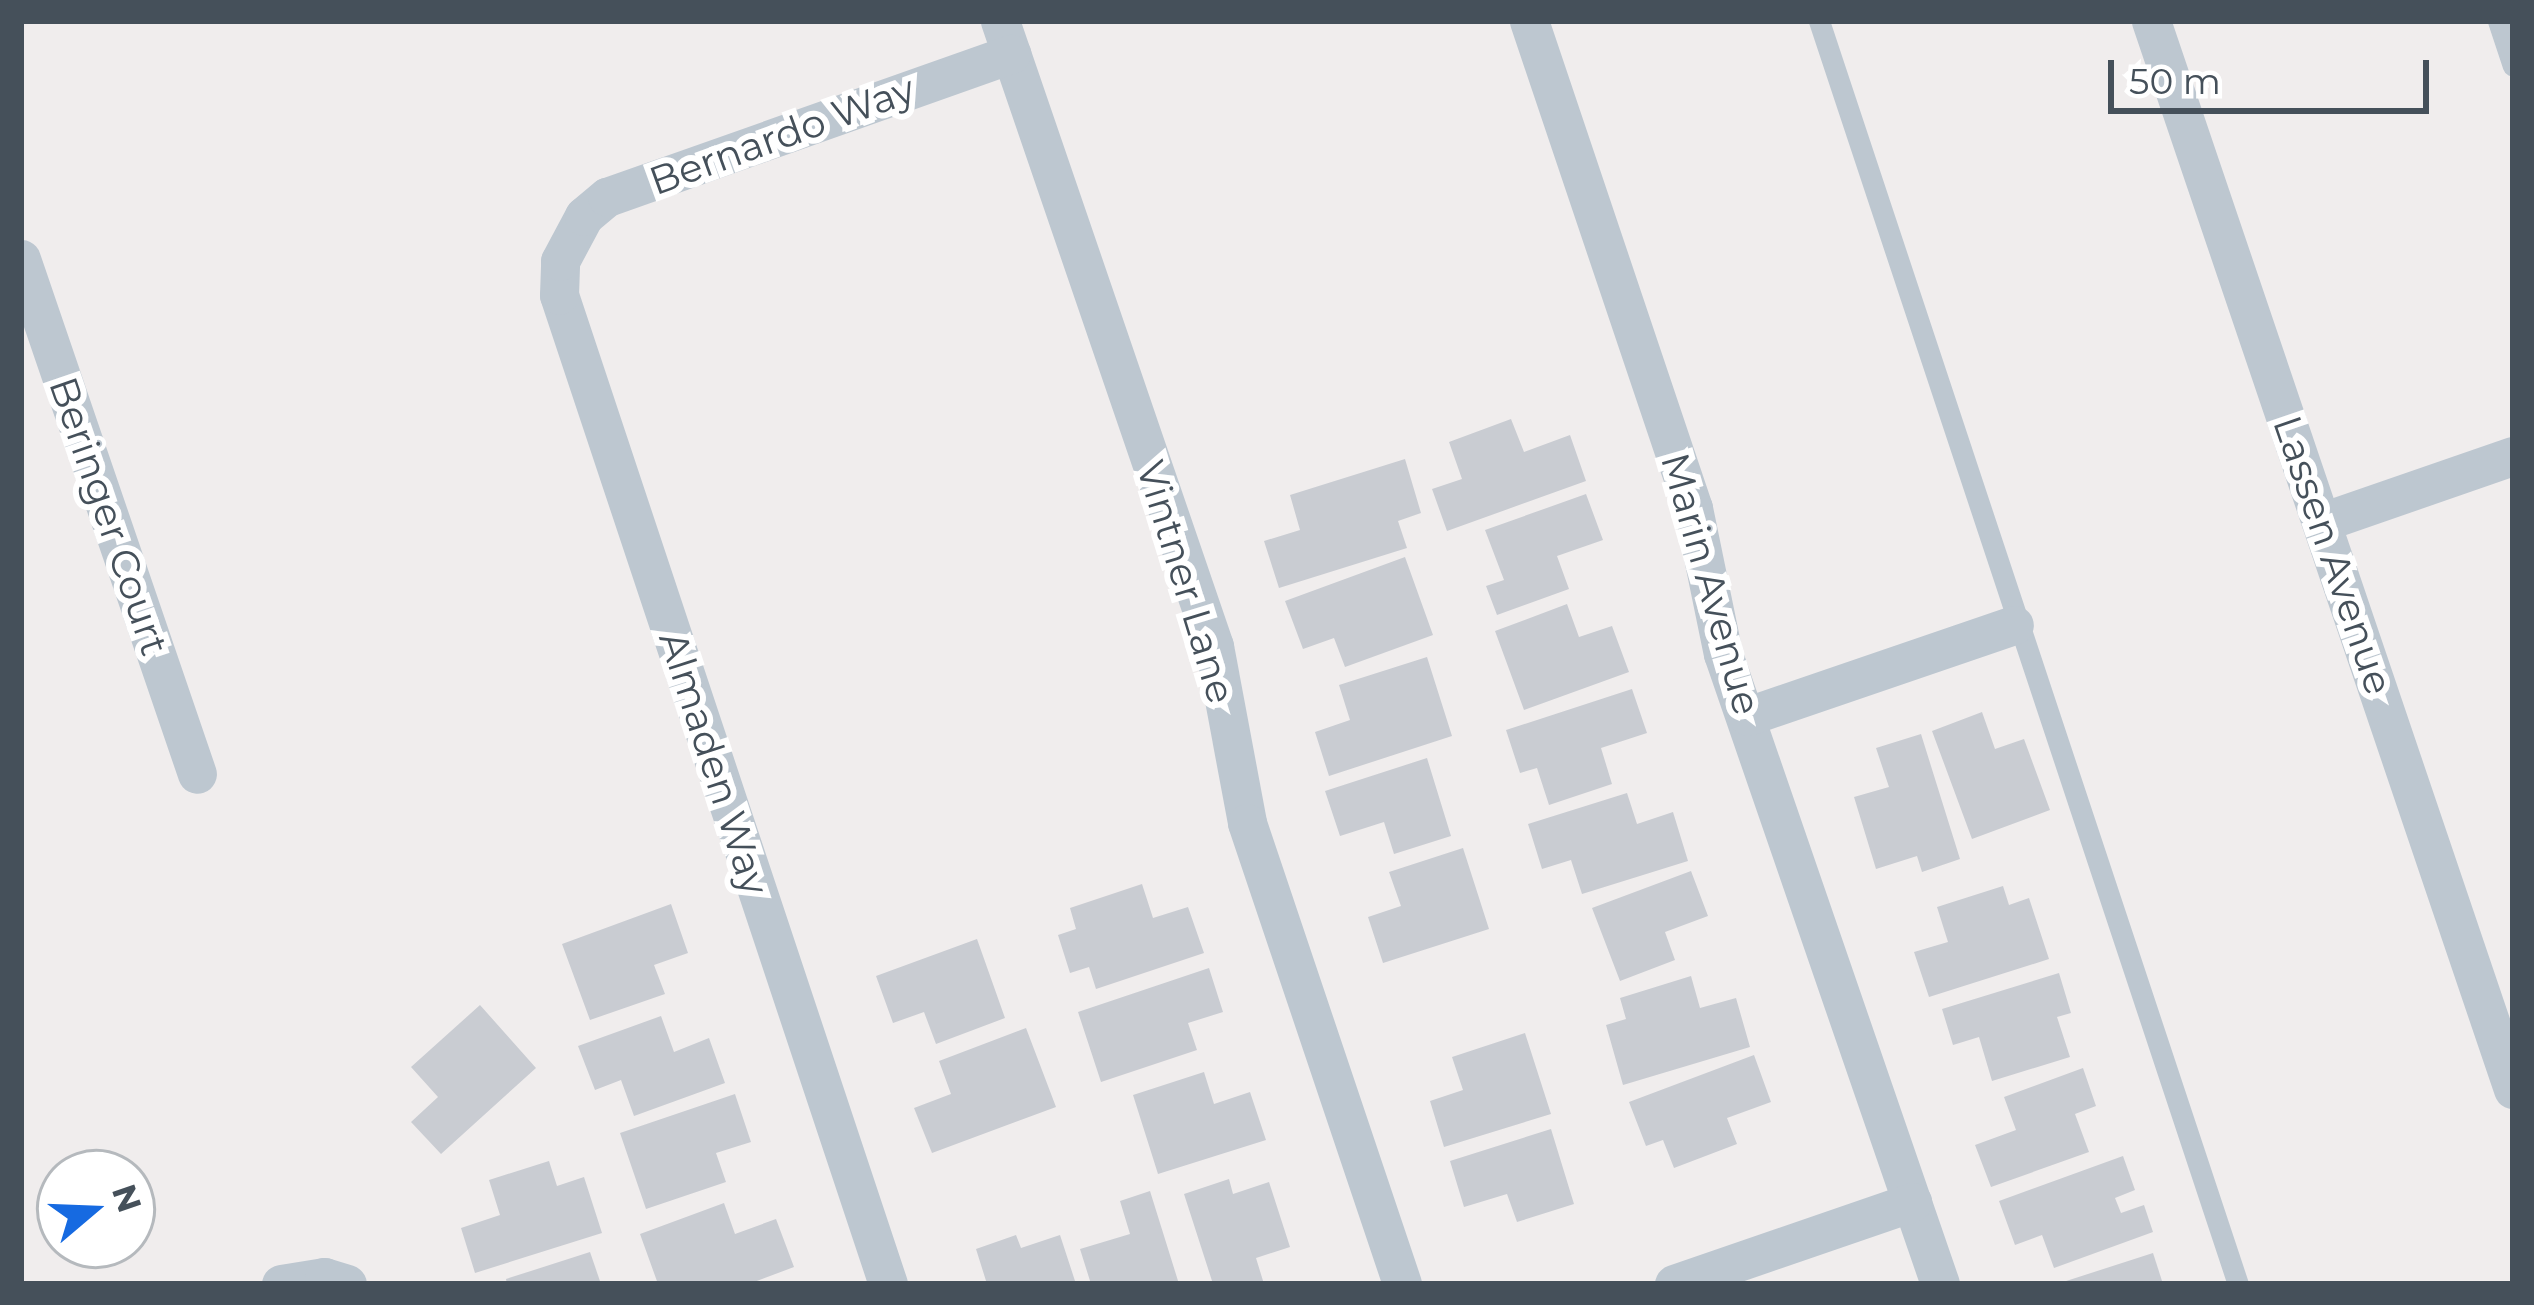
<!DOCTYPE html>
<style>
body{margin:0}
#map{position:relative;width:2534px;height:1305px;overflow:hidden;background:#f0eded;font-family:Montserrat,sans-serif}
div>[style]{position:absolute}
.building>*{inset:0;background:#c9ccd2}
.service>*{height:21px;margin:-10.5px;padding:0 10.5px;transform-origin:10.5px;border-radius:10.5px;background:#bdc7d0}
.minor>*{height:39px;margin:-19.5px;padding:0 19.5px;transform-origin:19.5px;border-radius:19.5px;background:#bdc7d0}
span{translate:-50% -50%;white-space:nowrap;text-align:center;line-height:1.15;-webkit-text-stroke:12px #fff;paint-order:stroke}
.street-label{font-size:39px;color:#45505a}
.frame{position:absolute;inset:0;border:24px solid #45505a;pointer-events:none}
.north{position:absolute;left:36px;top:1149px;width:120px;height:120px;box-sizing:border-box;background:#fff;border:3px solid #b5b9bd;border-radius:50%;rotate:71deg;font-size:33px;font-weight:700;line-height:48px;text-align:center;color:#45505a}
.north::after{content:'';display:block;margin:auto;width:42px;height:54px;background:#166ae1;clip-path:polygon(50% 0,100% 100%,50% 72%,0 100%)}
.scale{position:absolute;left:2108px;top:60px;width:321px;height:54px;box-sizing:border-box;border:6px solid #45505a;border-top:0;padding-left:15px;font-size:36px;line-height:42px;white-space:nowrap;color:#45505a;-webkit-text-stroke:9px #fff;paint-order:stroke}
</style>
<div id="map">
<div class="building">
<i style="clip-path:polygon(1511px 419px,1524px 452px,1570px 435px,1586px 481px,1447px 531px,1432px 489px,1462px 479px,1449px 442px)"></i>
<i style="clip-path:polygon(1405px 459px,1421px 513px,1398px 521px,1407px 548px,1279px 588px,1264px 541px,1300px 530px,1290px 495px)"></i>
<i style="clip-path:polygon(1586px 494px,1603px 540px,1557px 556px,1569px 589px,1497px 615px,1486px 586px,1504px 580px,1485px 530px)"></i>
<i style="clip-path:polygon(1405px 557px,1433px 635px,1345px 667px,1334px 638px,1303px 649px,1285px 601px)"></i>
<i style="clip-path:polygon(1567px 604px,1579px 637px,1612px 626px,1629px 672px,1524px 710px,1495px 631px)"></i>
<i style="clip-path:polygon(1427px 657px,1452px 736px,1329px 776px,1315px 732px,1350px 720px,1339px 685px)"></i>
<i style="clip-path:polygon(1632px 689px,1647px 733px,1601px 748px,1612px 784px,1549px 805px,1537px 768px,1520px 773px,1506px 730px)"></i>
<i style="clip-path:polygon(1982px 712px,1995px 749px,2024px 739px,2050px 810px,1972px 839px,1932px 731px)"></i>
<i style="clip-path:polygon(1921px 734px,1960px 859px,1922px 872px,1917px 856px,1876px 869px,1854px 797px,1889px 787px,1876px 748px)"></i>
<i style="clip-path:polygon(1427px 758px,1451px 836px,1394px 854px,1384px 822px,1340px 836px,1325px 791px)"></i>
<i style="clip-path:polygon(1627px 793px,1637px 824px,1673px 812px,1688px 861px,1582px 894px,1571px 860px,1542px 869px,1528px 824px)"></i>
<i style="clip-path:polygon(1463px 848px,1489px 929px,1383px 963px,1368px 917px,1401px 906px,1389px 872px)"></i>
<i style="clip-path:polygon(1691px 871px,1708px 916px,1665px 932px,1675px 960px,1620px 981px,1592px 908px)"></i>
<i style="clip-path:polygon(1142px 884px,1153px 918px,1188px 907px,1204px 953px,1096px 989px,1089px 967px,1070px 973px,1058px 935px,1076px 929px,1070px 908px)"></i>
<i style="clip-path:polygon(2003px 886px,2009px 905px,2029px 898px,2049px 959px,1929px 997px,1914px 952px,1948px 942px,1937px 907px)"></i>
<i style="clip-path:polygon(671px 904px,688px 953px,654px 965px,665px 994px,590px 1020px,562px 944px)"></i>
<i style="clip-path:polygon(977px 939px,1005px 1018px,936px 1044px,924px 1012px,893px 1023px,876px 976px)"></i>
<i style="clip-path:polygon(1209px 968px,1223px 1012px,1188px 1023px,1197px 1050px,1101px 1082px,1078px 1012px)"></i>
<i style="clip-path:polygon(2059px 973px,2071px 1013px,2057px 1017px,2070px 1057px,1992px 1081px,1979px 1037px,1953px 1045px,1942px 1009px)"></i>
<i style="clip-path:polygon(1691px 976px,1700px 1008px,1736px 998px,1750px 1047px,1623px 1085px,1606px 1025px,1626px 1019px,1620px 998px)"></i>
<i style="clip-path:polygon(480px 1005px,536px 1068px,441px 1154px,411px 1122px,438px 1097px,411px 1067px)"></i>
<i style="clip-path:polygon(661px 1016px,674px 1052px,709px 1038px,725px 1083px,634px 1116px,621px 1080px,595px 1090px,578px 1046px)"></i>
<i style="clip-path:polygon(1026px 1028px,1056px 1107px,932px 1153px,914px 1108px,951px 1094px,939px 1061px)"></i>
<i style="clip-path:polygon(1525px 1033px,1551px 1114px,1444px 1147px,1430px 1101px,1463px 1090px,1452px 1057px)"></i>
<i style="clip-path:polygon(1754px 1055px,1771px 1102px,1727px 1118px,1737px 1144px,1674px 1168px,1663px 1140px,1646px 1146px,1629px 1102px)"></i>
<i style="clip-path:polygon(2083px 1068px,2096px 1106px,2075px 1114px,2089px 1152px,1991px 1187px,1975px 1145px,2016px 1130px,2004px 1097px)"></i>
<i style="clip-path:polygon(1204px 1072px,1214px 1104px,1250px 1092px,1266px 1140px,1158px 1174px,1133px 1095px)"></i>
<i style="clip-path:polygon(735px 1094px,751px 1142px,716px 1153px,726px 1182px,646px 1209px,620px 1133px)"></i>
<i style="clip-path:polygon(1551px 1129px,1574px 1204px,1517px 1222px,1507px 1194px,1464px 1207px,1450px 1161px)"></i>
<i style="clip-path:polygon(2123px 1156px,2135px 1190px,2115px 1198px,2121px 1213px,2144px 1205px,2153px 1232px,2054px 1268px,2042px 1235px,2015px 1245px,1999px 1201px)"></i>
<i style="clip-path:polygon(549px 1161px,557px 1186px,584px 1177px,602px 1233px,475px 1273px,461px 1228px,500px 1215px,489px 1180px)"></i>
<i style="clip-path:polygon(1229px 1179px,1233px 1194px,1269px 1182px,1290px 1247px,1256px 1258px,1264px 1284px,1213px 1284px,1184px 1194px)"></i>
<i style="clip-path:polygon(1150px 1191px,1179px 1284px,1091px 1284px,1080px 1249px,1130px 1234px,1120px 1201px)"></i>
<i style="clip-path:polygon(724px 1203px,735px 1234px,776px 1219px,794px 1267px,749px 1284px,658px 1284px,640px 1234px)"></i>
<i style="clip-path:polygon(1016px 1235px,1021px 1248px,1060px 1235px,1076px 1284px,987px 1284px,976px 1249px)"></i>
<i style="clip-path:polygon(590px 1252px,601px 1284px,507px 1284px,506px 1279px)"></i>
<i style="clip-path:polygon(2153px 1253px,2163px 1284px,2060px 1284px,2060px 1283px)"></i>
</div>
<div class="service">
<i style="left:1819px;top:21px;width:1331px;rotate:71.65deg"></i>
<i style="left:2498px;top:21px;width:47px;rotate:71.6deg"></i>
</div>
<div class="minor">
<i style="left:1000px;top:21px;width:661px;rotate:71.1deg"></i>
<i style="left:1214px;top:646px;width:180px;rotate:79.4deg"></i>
<i style="left:1247px;top:823px;width:486px;rotate:71.4deg"></i>
<i style="left:1529px;top:21px;width:514px;rotate:71.39deg"></i>
<i style="left:1693px;top:508px;width:149px;rotate:78.4deg"></i>
<i style="left:1723px;top:654px;width:666px;rotate:70.99deg"></i>
<i style="left:2151px;top:21px;width:1128px;rotate:71.28deg"></i>
<i style="left:21px;top:259px;width:544px;rotate:71.13deg"></i>
<i style="left:2322px;top:522px;width:202px;rotate:-19.1deg"></i>
<i style="left:1748px;top:716px;width:281px;rotate:-18.9deg"></i>
<i style="left:281px;top:1284px;width:44px;rotate:-9.2deg"></i>
<i style="left:324px;top:1277px;width:24px;rotate:17deg"></i>
<i style="left:888px;top:1284px;width:1042px;rotate:-108.4deg"></i>
<i style="left:559px;top:295px;width:34px;rotate:-88deg"></i>
<i style="left:560px;top:261px;width:51px;rotate:-61.9deg"></i>
<i style="left:584px;top:216px;width:30px;rotate:-40deg"></i>
<i style="left:607px;top:197px;width:429px;rotate:-19.5deg"></i>
<i style="left:1674px;top:1284px;width:252px;rotate:-19deg"></i>
</div>
<div class="street-label">
<span style="left:782px;top:135px;rotate:-20deg">Bernardo Way</span>
<span style="left:109px;top:516px;rotate:71deg">Beringer Court</span>
<span style="left:2333px;top:555px;rotate:71deg">Lassen Avenue</span>
<span style="left:1186px;top:582px;rotate:73deg">Vintner Lane</span>
<span style="left:1711px;top:584px;rotate:74deg">Marin Avenue</span>
<span style="left:714px;top:763px;rotate:72deg">Almaden Way</span>
</div>
<div class="frame"></div>
<div class="north">N</div>
<div class="scale">50 m</div>
</div>
